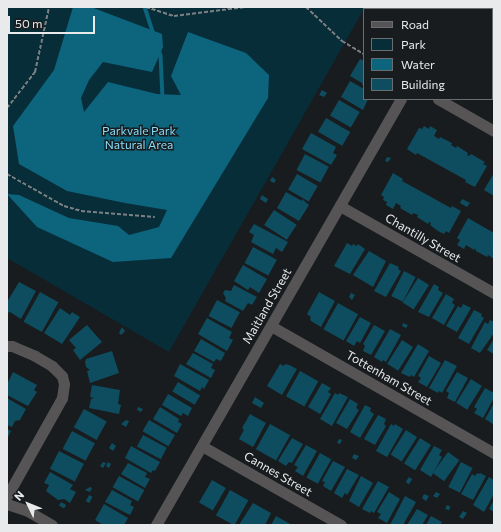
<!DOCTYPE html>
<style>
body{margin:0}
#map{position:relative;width:501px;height:532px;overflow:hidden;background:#181c1e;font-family:Commissioner,sans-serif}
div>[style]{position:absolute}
.green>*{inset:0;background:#072d39}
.water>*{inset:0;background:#0d647d}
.stream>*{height:3.5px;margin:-1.75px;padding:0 1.75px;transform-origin:1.75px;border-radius:1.75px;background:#0d647d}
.building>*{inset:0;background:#0e4d5f;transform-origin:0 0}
.path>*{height:2px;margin-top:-1px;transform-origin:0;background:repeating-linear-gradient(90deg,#7d8082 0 4px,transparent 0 6px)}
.minor>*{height:11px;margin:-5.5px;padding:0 5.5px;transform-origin:5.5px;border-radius:5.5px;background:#575455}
span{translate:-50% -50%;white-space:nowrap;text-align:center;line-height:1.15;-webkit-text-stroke:3px #181c1e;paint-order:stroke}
.park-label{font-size:12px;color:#89dcfa}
.street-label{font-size:12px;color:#e8eaec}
.frame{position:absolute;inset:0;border:8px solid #e8eaec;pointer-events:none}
.legend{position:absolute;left:363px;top:8px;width:130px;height:92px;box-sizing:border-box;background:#181c1e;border:1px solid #6b6e70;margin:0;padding:5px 7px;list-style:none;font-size:12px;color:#e8eaec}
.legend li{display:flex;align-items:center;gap:8px;height:20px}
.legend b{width:20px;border:1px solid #6b6e70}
.north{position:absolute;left:8px;top:484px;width:40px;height:40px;-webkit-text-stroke:3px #181c1e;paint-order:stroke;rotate:313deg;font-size:11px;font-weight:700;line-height:16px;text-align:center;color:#e8eaec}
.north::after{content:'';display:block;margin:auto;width:14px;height:18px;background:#e8eaec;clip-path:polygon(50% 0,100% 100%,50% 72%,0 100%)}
.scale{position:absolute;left:8px;top:16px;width:87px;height:18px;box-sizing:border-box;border:2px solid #e8eaec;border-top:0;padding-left:5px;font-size:12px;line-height:14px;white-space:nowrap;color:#e8eaec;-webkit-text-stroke:3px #181c1e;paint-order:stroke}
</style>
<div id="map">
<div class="green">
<i style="clip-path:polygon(7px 7px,365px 7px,169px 352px,7px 258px)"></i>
</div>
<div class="water">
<i style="clip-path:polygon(73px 7px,91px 7px,162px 34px,163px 47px,152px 72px,103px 62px,89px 80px,81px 98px,84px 112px,108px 82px,157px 94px,181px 95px,171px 76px,188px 32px,246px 53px,269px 75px,268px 98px,171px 258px,113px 262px,37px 227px,7px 194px,19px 195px,69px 218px,118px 226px,129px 235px,159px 227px,167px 210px,125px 203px,67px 191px,19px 164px,13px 126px,54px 70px)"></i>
</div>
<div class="stream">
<i style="left:145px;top:7px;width:28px;rotate:72deg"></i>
<i style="left:159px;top:49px;width:7px;rotate:74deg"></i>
<i style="left:161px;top:56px;width:42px;rotate:87.3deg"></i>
</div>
<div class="building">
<i style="clip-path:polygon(398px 7px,420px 7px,423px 9px,397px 9px)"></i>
<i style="left:492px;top:7px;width:2px;height:34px"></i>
<i style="clip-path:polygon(360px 59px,364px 61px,364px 86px,362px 84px,362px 83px,350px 76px)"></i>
<i style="left:492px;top:70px;width:2px;height:26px;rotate:27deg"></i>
<i style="clip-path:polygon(350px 81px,364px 89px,364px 99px,368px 99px,363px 110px,341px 97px)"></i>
<i style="clip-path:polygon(322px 90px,327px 93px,324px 97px,319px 95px)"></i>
<i style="left:339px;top:100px;width:24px;height:18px;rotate:30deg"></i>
<i style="left:326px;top:118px;width:28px;height:16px;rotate:30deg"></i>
<i style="clip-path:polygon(424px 126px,429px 129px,430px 126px,437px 130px,434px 136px,439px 139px,440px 137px,452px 143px,451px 145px,456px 148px,457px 146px,468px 153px,467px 155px,469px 156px,471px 154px,485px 162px,483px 164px,487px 166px,475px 187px,465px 182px,466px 180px,417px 153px,416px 155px,407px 149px,419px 128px,422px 129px)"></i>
<i style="clip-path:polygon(311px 133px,336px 147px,333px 153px,337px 155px,331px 165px,302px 149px)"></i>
<i style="left:305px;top:154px;width:27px;height:18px;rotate:28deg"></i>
<i style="clip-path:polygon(387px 157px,391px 158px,388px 162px,385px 161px)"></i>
<i style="clip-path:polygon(393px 173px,403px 179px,402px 181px,451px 208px,452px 206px,461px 211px,449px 233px,446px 231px,444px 234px,438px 231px,430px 225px,431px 223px,429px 222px,428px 224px,417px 217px,418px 215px,413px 213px,412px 215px,400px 208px,401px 206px,396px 203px,393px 209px,386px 205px,387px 202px,383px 200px,384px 197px,381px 195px)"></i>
<i style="clip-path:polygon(494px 173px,494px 196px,484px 190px)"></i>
<i style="left:297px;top:174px;width:24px;height:18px;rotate:30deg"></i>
<i style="clip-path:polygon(272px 177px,276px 180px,274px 183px,270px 181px)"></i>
<i style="clip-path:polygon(286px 192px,302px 201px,302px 199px,309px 205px,299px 221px,277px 208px)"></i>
<i style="clip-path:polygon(262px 195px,268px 199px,266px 203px,260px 199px)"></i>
<i style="clip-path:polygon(462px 199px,470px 203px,467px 207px,460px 203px)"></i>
<i style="left:274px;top:210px;width:27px;height:18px;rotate:33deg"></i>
<i style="clip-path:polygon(468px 218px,494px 233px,494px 259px,488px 255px,487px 257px,476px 251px,475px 248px,474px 250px,466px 245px,464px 249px,457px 245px,460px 240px,457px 238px)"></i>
<i style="clip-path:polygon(254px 224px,288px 242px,282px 252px,276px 248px,273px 254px,251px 242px,254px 235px,249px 232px)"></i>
<i style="clip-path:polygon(347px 243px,352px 246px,353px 244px,357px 246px,358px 244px,365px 249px,350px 274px,334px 266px)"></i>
<i style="left:253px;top:247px;width:27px;height:18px;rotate:28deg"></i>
<i style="clip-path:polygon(369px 251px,386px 261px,373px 287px,353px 275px)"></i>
<i style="clip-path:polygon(390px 263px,399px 267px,398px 269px,401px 271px,386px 297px,374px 291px)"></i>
<i style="clip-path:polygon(243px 265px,267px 279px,259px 293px,250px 287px,248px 290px,234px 281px)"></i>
<i style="left:404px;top:271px;width:13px;height:28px;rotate:27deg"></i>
<i style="left:418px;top:278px;width:13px;height:29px;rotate:32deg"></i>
<i style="clip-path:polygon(19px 282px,36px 291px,21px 319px,10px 312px,7px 313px,7px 302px)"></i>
<i style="clip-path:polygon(434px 284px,439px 287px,438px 290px,443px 293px,429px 317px,418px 312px)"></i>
<i style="clip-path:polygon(234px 285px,257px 297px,252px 305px,248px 303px,243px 311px,225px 301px,226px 298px,223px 293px,225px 290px,231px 291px)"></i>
<i style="left:40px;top:292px;width:21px;height:34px;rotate:29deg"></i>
<i style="clip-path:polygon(319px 292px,335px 301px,321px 327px,311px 321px,310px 319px,311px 317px,307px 314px)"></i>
<i style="clip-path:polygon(351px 293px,355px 295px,352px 300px,349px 297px)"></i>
<i style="clip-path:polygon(446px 294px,454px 299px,452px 303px,455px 305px,444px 325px,432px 318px)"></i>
<i style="left:217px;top:300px;width:26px;height:18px;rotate:28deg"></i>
<i style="left:338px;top:303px;width:23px;height:30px;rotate:29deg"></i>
<i style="clip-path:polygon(463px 304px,471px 308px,457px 332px,446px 326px,458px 306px,461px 308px)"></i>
<i style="clip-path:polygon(60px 308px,70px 315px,72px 312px,80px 317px,62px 344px,44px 333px)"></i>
<i style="clip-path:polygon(474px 310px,482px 314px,481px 316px,484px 318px,469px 344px,458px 338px)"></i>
<i style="clip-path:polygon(360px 317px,371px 323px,360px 343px,357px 341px,354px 346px,346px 341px)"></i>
<i style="clip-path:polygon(207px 318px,232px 332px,229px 338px,233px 340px,227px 351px,198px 334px)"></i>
<i style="clip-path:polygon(490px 320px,494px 322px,494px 333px,480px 353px,471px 348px,485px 322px,488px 324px)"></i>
<i style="clip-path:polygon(403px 323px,408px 325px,406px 328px,402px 326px)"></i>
<i style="clip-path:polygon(87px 325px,102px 342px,80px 360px,73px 350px,76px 348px,69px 340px)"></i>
<i style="clip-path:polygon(374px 325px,385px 331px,371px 355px,363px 351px,365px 346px,363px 344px)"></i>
<i style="clip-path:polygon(122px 327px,125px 331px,121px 335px,119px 333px)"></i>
<i style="clip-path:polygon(390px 329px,401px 335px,386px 362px,383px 360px,382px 362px,374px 357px)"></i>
<i style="clip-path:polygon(201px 339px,225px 353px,221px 361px,216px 359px,214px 362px,194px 351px)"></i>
<i style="clip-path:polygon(494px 339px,494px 354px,487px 350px)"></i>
<i style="left:402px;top:340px;width:13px;height:28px;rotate:32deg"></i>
<i style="clip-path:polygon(418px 344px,429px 351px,414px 377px,411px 375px,410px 377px,401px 373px)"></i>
<i style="clip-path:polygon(112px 351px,119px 373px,90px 383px,87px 371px,90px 370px,86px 367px,85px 362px,86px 359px)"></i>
<i style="clip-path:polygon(193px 353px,213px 364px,211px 368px,215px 370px,211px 378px,186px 364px)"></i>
<i style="clip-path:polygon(429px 356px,441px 363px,427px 387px,418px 382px,421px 378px,418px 376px)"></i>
<i style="clip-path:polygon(445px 360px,457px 366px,442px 393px,439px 391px,438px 393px,429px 388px)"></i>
<i style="clip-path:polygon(180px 364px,209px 380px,204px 389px,202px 387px,200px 391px,174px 376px)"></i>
<i style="clip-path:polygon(280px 364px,284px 366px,285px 364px,289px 365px,297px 369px,282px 395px,267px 386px)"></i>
<i style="left:300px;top:371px;width:21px;height:29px;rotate:29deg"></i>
<i style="clip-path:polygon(13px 372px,37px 385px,34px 390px,37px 392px,28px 406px,7px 395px,7px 384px)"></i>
<i style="clip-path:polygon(457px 372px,468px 378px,455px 402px,447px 398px,449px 393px,446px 391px)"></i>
<i style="left:471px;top:379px;width:13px;height:28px;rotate:32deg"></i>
<i style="left:178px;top:382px;width:26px;height:11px;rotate:31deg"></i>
<i style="clip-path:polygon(322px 383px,331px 388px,328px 392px,331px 394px,320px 414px,308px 407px)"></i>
<i style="clip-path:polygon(92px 385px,120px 390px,118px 404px,121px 405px,119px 414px,89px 408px,91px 399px,94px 398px,90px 397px)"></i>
<i style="clip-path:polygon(485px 388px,494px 393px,494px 398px,483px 418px,474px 413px,477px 409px,474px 407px)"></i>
<i style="clip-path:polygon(335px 393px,338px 395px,339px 393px,348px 397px,332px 426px,320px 419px)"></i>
<i style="clip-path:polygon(168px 394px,192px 408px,188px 416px,183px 413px,181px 416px,162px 405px)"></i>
<i style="clip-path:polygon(255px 397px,264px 403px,261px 408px,252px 403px)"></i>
<i style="clip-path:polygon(7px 398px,26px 409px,20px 420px,15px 421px,12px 427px,7px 425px)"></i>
<i style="clip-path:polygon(350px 399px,358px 404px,356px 408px,359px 410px,347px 429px,336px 423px)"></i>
<i style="clip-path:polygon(494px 403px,494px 423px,493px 424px,485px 419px)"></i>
<i style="clip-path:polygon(365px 405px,371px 408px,370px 411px,374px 414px,360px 438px,350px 432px)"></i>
<i style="clip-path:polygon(138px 407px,143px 409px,141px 412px,137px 410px)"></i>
<i style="clip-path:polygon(160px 407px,179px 419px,178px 422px,182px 424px,177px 433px,153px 419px)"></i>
<i style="left:84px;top:409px;width:26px;height:21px;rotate:29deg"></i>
<i style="clip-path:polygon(250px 414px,266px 423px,253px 447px,239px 439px,244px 430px,242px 428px)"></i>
<i style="clip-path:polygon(378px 415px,386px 419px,384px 424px,386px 426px,375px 445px,364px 439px)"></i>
<i style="clip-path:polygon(126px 420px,129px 421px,126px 427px,121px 424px)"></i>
<i style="left:149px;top:420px;width:30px;height:13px;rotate:30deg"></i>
<i style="left:270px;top:424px;width:23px;height:29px;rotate:29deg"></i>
<i style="clip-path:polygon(391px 424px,394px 426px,395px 424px,403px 429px,387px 457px,376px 451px)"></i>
<i style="clip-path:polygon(7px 429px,11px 431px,7px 439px)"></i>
<i style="left:406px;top:430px;width:13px;height:29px;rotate:32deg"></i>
<i style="left:72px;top:431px;width:26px;height:20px;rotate:28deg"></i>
<i style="left:143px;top:435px;width:27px;height:13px;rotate:28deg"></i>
<i style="clip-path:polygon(292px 438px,303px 444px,292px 463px,289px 462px,286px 466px,278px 461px)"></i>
<i style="left:420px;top:438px;width:13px;height:30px;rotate:32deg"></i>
<i style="clip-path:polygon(339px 439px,342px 440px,340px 444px,337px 443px)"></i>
<i style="clip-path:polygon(112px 443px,116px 446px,113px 451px,109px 448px)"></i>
<i style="clip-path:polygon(306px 445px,317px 451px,303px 476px,295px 471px,298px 467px,294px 465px)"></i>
<i style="clip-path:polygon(131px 446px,160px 462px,155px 471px,153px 470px,151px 473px,125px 458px)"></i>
<i style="clip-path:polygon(434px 446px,442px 450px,439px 455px,442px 457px,431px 477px,420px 470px)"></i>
<i style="left:59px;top:451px;width:28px;height:20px;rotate:27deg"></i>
<i style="left:448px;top:452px;width:14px;height:26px;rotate:36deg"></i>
<i style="left:320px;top:453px;width:13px;height:28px;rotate:29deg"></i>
<i style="clip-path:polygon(354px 454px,359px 456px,356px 460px,352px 458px)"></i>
<i style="clip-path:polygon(333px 461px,345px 467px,331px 491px,323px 486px,325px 482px,322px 481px)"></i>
<i style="clip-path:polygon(103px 462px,106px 463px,103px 468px,100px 466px)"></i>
<i style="clip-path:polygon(108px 462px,111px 464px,109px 468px,106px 466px)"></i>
<i style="left:461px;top:462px;width:13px;height:28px;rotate:27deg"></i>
<i style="clip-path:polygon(128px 463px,147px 473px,145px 477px,150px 479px,145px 488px,121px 474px)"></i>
<i style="clip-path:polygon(347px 469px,359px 475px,347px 495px,345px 493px,342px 498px,334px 493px)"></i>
<i style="clip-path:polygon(50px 472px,73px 485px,70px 489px,76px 492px,70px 503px,64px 499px,58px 500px,46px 491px,49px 485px,44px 483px)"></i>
<i style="clip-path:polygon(477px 473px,479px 474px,480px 473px,486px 476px,473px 500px,461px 494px,472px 474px,475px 476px)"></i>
<i style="left:119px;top:476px;width:29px;height:13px;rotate:29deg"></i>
<i style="clip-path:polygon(361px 476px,373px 483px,359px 507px,349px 501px)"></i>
<i style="left:409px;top:477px;width:4px;height:6px;rotate:34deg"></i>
<i style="clip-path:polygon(489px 477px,494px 480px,494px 494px,484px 512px,473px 505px)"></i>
<i style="left:212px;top:480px;width:16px;height:26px;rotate:30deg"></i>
<i style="clip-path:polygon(378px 481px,389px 487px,374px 513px,371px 511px,370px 513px,362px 509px)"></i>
<i style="clip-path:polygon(90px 487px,92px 488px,90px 492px,85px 490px)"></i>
<i style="clip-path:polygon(112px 490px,132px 501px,130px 505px,134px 507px,130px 515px,105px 502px)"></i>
<i style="left:230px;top:490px;width:21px;height:29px;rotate:29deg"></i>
<i style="clip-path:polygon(389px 492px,400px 499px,387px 523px,378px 518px,381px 514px,377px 512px)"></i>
<i style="clip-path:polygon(436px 492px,440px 494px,437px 498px,433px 496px)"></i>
<i style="clip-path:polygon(424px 494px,429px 496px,426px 501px,422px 498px)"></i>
<i style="left:89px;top:495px;width:4px;height:7px;rotate:27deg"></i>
<i style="clip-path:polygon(405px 496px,416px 502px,403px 525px,390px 525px)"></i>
<i style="clip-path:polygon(494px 500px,494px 512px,489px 509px)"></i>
<i style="left:61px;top:502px;width:6px;height:4px;rotate:31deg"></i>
<i style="clip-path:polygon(253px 503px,271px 513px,265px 525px,239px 525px)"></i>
<i style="clip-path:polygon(104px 504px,128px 518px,124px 525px,103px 525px,95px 520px)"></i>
<i style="left:447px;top:505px;width:4px;height:4px;rotate:27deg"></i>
<i style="clip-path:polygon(417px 509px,428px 515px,422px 525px,407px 525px)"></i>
<i style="clip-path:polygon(463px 511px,467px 513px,463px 519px,459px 517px)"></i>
<i style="clip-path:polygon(276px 516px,292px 525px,271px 525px)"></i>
<i style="clip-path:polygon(431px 516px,442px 522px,440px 525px,426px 525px)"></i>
</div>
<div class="path">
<i style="left:146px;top:7px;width:29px;rotate:18deg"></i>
<i style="left:174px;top:16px;width:72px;rotate:-7.2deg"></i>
<i style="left:306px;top:7px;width:50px;rotate:43.4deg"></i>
<i style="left:342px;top:41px;width:26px;rotate:31deg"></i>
<i style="left:7px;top:108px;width:46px;rotate:-52.1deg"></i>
<i style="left:35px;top:72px;width:66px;rotate:-77.8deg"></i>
<i style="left:7px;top:174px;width:65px;rotate:29.3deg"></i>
<i style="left:64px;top:206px;width:18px;rotate:16deg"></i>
<i style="left:81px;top:211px;width:74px;rotate:4.6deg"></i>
</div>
<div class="minor">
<i style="left:458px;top:9px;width:2px;rotate:-63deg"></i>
<i style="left:438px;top:99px;width:64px;rotate:29.7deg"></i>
<i style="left:340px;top:206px;width:177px;rotate:29.5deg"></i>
<i style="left:271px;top:326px;width:257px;rotate:29.7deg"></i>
<i style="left:7px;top:346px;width:5px"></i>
<i style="left:12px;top:346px;width:25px;rotate:23deg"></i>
<i style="left:35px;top:356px;width:20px;rotate:30deg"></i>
<i style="left:52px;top:366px;width:14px;rotate:45deg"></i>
<i style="left:62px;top:376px;width:8px;rotate:76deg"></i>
<i style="left:64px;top:384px;width:14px;rotate:98deg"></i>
<i style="left:62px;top:398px;width:112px;rotate:119.3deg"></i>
<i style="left:202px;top:446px;width:160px;rotate:29.6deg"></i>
<i style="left:7px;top:504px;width:20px;rotate:18deg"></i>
<i style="left:26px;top:510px;width:30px;rotate:30deg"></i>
<i style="left:156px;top:525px;width:491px;rotate:-60.1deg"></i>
</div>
<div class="park-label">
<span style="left:139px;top:138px">Parkvale Park<br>Natural Area</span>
</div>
<div class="street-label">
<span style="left:423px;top:238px;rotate:30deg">Chantilly Street</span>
<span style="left:267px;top:306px;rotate:-60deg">Maitland Street</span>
<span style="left:389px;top:378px;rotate:30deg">Tottenham Street</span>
<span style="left:278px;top:474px;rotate:30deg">Cannes Street</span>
</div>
<div class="frame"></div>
<ul class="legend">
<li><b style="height:5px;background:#575455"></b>Road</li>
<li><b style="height:11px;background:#072d39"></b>Park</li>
<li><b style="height:11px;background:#0d647d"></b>Water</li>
<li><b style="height:11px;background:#0e4d5f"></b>Building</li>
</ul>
<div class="north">N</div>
<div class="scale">50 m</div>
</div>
